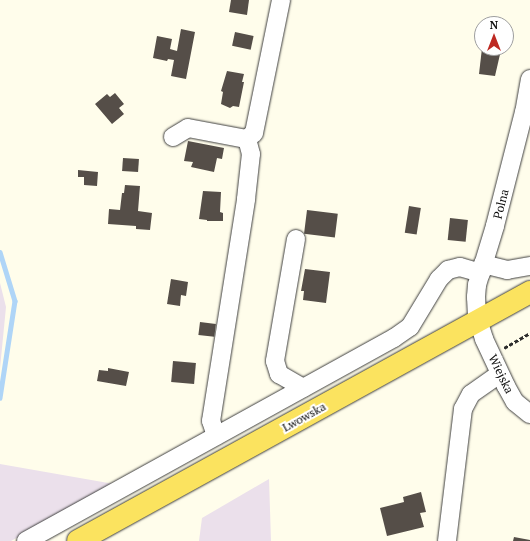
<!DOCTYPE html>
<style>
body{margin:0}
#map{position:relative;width:530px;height:541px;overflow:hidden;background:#fffdeb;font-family:"PT Serif",serif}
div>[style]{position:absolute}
.industrial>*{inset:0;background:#ebe0eb}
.stream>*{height:4.5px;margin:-2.25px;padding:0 2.25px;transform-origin:2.25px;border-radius:2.25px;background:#afd5f7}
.building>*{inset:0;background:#554e48;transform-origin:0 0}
.path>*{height:2.5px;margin-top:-1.25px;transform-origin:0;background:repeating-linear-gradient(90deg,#2e2e2e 0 4px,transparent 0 6px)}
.roads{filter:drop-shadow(0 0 1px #3f3f3f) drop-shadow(0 0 1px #3f3f3f)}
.minor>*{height:18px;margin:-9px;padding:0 9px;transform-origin:9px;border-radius:9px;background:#fff}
.major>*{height:22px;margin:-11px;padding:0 11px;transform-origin:11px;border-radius:11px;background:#fbe35f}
span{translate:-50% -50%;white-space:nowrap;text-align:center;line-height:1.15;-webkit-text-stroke:4px #fff;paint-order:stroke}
.street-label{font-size:12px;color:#0c0c0c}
.north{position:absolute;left:474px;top:16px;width:40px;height:40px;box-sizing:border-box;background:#fff;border:1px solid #9e9e9e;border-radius:50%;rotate:0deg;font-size:11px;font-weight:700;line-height:16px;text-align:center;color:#0c0c0c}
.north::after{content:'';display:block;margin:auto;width:14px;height:18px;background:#bd2922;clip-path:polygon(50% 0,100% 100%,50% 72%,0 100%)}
</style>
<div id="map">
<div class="industrial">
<i style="clip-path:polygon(0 283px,6px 307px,0 368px)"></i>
<i style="clip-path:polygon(0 464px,114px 484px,11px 541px,0 541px)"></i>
<i style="clip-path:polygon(269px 479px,271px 541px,199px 541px,202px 518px)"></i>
</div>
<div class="stream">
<i style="left:0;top:252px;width:51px;rotate:73deg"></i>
<i style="left:15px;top:301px;width:98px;rotate:98.8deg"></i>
</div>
<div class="building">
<i style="clip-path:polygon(231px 0,249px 0,247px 15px,229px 12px)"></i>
<i style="clip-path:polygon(181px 29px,195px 32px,186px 79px,171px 76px,174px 60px,168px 59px,167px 61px,153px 58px,157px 36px,172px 39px,170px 49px,177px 51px)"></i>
<i style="left:235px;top:32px;width:19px;height:14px;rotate:12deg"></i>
<i style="clip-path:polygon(482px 48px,501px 50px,495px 76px,479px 74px)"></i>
<i style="clip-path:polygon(227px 71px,244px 74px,242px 82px,244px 82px,239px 107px,233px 106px,230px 108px,221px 104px,223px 92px,221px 91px)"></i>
<i style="clip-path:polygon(115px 93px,124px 104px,119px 108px,124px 114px,112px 124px,95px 104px,107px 94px,110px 97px)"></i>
<i style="clip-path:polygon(188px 141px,224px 148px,222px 159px,217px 158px,214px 172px,191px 167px,193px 162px,184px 161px)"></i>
<i style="left:123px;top:158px;width:16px;height:13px;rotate:4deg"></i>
<i style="clip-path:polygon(78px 170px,98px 172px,97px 186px,84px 185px,84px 177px,78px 177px)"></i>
<i style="clip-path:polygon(125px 185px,140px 186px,138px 211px,152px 213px,150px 230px,136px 229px,136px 226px,108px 224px,109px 209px,120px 210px,122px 193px,124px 193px)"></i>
<i style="clip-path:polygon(203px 191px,221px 192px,220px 212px,223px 213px,223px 221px,207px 221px,207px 220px,199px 219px)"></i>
<i style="left:409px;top:206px;width:12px;height:27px;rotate:9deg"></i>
<i style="left:307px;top:210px;width:31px;height:24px;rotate:7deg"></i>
<i style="left:450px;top:218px;width:18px;height:22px;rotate:6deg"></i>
<i style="clip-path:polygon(305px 269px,330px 272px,326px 303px,303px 300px,304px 291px,301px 291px)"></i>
<i style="clip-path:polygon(171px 279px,188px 282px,186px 296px,181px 295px,180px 306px,167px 304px)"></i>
<i style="left:200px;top:322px;width:16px;height:13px;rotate:7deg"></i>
<i style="left:173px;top:361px;width:23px;height:21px;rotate:5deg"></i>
<i style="clip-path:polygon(108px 368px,129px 372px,126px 386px,97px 381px,99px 370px,108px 371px)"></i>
<i style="clip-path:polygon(421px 492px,426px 512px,420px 513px,424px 527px,387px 536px,380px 508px,404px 502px,403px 497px)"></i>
<i style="clip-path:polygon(514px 537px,530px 540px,530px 541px,513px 541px)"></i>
</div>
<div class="path">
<i style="left:504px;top:348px;width:30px;rotate:-30deg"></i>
</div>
<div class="roads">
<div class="minor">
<i style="left:530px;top:79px;width:34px;rotate:100deg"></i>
<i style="left:524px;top:112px;width:118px;rotate:104.3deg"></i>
<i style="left:495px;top:226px;width:62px;rotate:107deg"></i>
<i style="left:477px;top:285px;width:12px;rotate:95deg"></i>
<i style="left:476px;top:297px;width:20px;rotate:87deg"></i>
<i style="left:477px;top:317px;width:23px;rotate:72deg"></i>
<i style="left:484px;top:339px;width:52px;rotate:64.9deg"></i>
<i style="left:506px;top:386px;width:18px;rotate:61deg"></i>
<i style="left:515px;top:402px;width:19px;rotate:39deg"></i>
<i style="left:173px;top:137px;width:17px;rotate:-31deg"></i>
<i style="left:188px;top:128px;width:60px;rotate:10.6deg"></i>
<i style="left:247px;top:139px;width:9px;rotate:-41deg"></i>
<i style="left:254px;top:133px;width:136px;rotate:-78.5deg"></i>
<i style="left:296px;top:239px;width:124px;rotate:99.8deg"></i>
<i style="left:275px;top:361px;width:14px;rotate:73deg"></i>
<i style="left:279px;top:374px;width:28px;rotate:30deg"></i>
<i style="left:483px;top:264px;width:25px;rotate:14deg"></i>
<i style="left:507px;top:270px;width:23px;rotate:-10deg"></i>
<i style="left:216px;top:436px;width:16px;rotate:-108deg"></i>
<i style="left:211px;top:421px;width:225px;rotate:-81deg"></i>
<i style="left:246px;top:199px;width:45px;rotate:-83.7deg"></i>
<i style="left:251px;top:154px;width:16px;rotate:-105deg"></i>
<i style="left:26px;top:541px;width:420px;rotate:-28.9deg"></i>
<i style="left:394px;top:338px;width:19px;rotate:-35deg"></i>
<i style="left:410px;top:327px;width:56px;rotate:-58.9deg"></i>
<i style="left:439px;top:279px;width:13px;rotate:-45deg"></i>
<i style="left:448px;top:270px;width:12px;rotate:-14deg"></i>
<i style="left:460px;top:267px;width:22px;rotate:16deg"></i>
<i style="left:447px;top:541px;width:133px;rotate:-83.1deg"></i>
<i style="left:463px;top:409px;width:17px;rotate:-62deg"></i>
<i style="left:471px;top:394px;width:35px;rotate:-35deg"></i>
</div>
<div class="major">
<i style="left:78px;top:541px;width:516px;rotate:-28.85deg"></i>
</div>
</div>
<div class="street-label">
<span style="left:501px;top:204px;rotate:-76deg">Polna</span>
<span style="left:501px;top:374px;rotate:64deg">Wiejska</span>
<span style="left:304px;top:417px;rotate:-29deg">Lwowska</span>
</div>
<div class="north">N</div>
</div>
